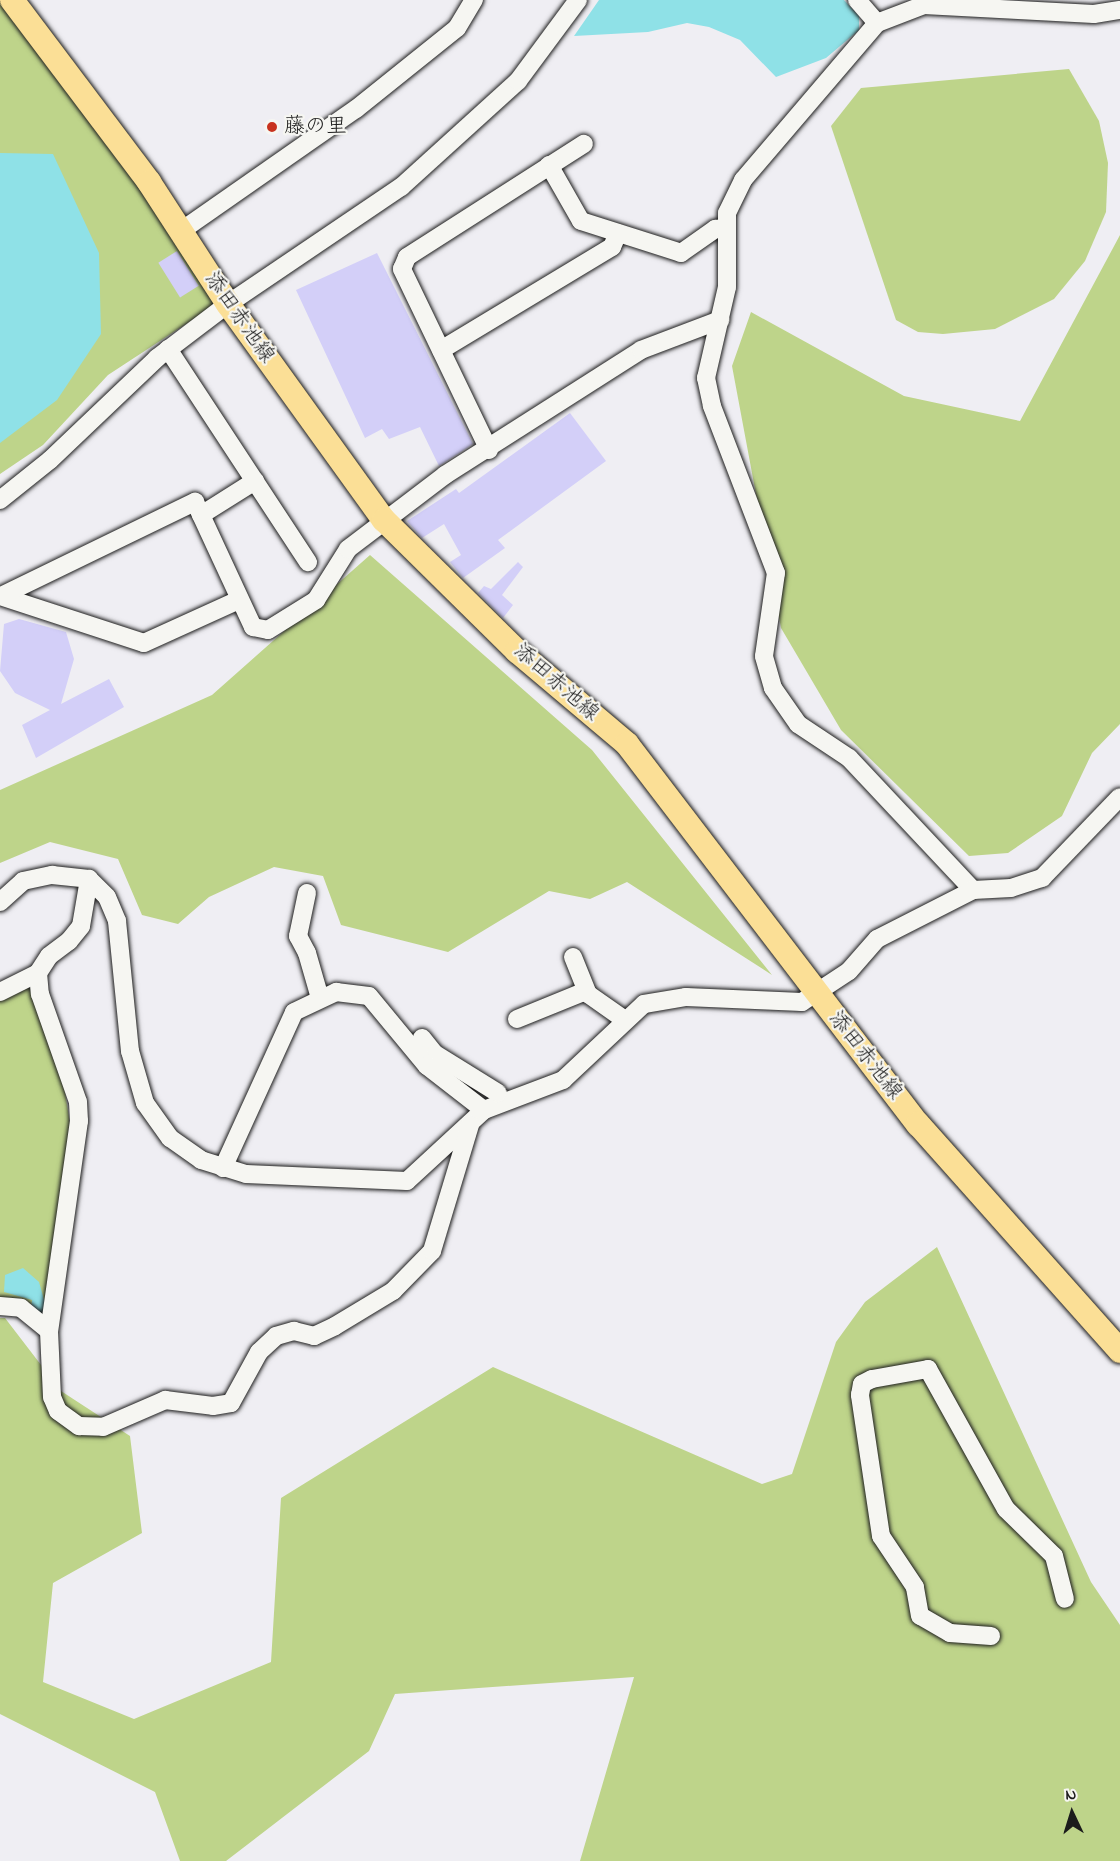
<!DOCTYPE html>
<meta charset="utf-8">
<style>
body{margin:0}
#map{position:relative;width:1120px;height:1861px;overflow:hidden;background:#efeef3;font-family:"Indie Flower","Klee One",sans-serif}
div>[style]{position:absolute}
.green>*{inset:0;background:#bed48a}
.water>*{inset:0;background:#8fe1e7}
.building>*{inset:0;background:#d3cff8;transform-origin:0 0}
.roads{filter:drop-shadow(0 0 2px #1c1c1c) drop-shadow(0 0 2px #1c1c1c)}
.minor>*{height:18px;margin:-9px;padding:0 9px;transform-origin:9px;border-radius:9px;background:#f6f6f2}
.major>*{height:24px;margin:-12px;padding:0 12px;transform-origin:12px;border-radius:12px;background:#fbdf96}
.dots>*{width:16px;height:16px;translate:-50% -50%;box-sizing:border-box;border:3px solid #f6f6f2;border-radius:50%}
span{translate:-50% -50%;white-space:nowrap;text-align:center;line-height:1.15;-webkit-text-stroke:4.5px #f6f6f2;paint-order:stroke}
.poi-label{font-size:21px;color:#1c1c1c}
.left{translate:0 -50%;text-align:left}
.street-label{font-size:21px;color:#1c1c1c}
.north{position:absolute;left:1042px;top:1783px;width:60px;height:60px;-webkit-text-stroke:4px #f6f6f2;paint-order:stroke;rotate:356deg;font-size:16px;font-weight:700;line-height:24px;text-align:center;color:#1c1c1c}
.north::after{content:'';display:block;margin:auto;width:21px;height:27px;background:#1c1c1c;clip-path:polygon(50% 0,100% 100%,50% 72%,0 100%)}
</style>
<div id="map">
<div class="green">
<i style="clip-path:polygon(0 1px,155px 209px,215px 305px,108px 375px,43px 445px,0 474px)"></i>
<i style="clip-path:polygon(1069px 69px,1099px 121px,1108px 163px,1106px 212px,1085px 261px,1054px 299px,995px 329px,943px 334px,918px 332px,896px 320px,831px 126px,861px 88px)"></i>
<i style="clip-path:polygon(1120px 235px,1120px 724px,1092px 753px,1062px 816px,1008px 853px,969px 856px,841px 730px,781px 628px,732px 366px,751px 312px,904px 396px,1020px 421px)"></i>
<i style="clip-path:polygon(370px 555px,592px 750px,772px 975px,627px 882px,590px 899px,549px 891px,448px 952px,341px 925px,323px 876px,274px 867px,209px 897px,178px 924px,142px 915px,118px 859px,50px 842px,0 863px,0 790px,212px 695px)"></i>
<i style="clip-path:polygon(30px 986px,63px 1080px,73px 1142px,48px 1318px,0 1306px,0 997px)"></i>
<i style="clip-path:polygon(937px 1247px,1091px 1582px,1120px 1625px,1120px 1861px,580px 1861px,634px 1677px,395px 1694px,369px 1751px,226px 1861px,180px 1861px,155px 1792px,0 1714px,0 1318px,5px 1318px,61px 1391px,130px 1436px,142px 1533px,53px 1583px,43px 1682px,134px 1719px,271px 1662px,281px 1498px,493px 1367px,762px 1484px,792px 1474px,836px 1342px,865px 1302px)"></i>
</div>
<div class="water">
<i style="clip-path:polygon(599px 0,844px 0,859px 16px,859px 30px,826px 58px,776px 77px,740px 40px,709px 27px,687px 23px,648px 32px,574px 36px)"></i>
<i style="clip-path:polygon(0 153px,53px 154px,99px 253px,101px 334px,57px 400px,0 443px)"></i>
<i style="clip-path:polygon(23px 1268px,39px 1282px,47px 1310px,40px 1316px,31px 1308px,32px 1300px,4px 1292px,5px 1275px)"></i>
</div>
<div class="building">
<i style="left:177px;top:251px;width:41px;height:22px;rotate:58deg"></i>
<i style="clip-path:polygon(377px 253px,473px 444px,439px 466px,420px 427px,389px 439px,382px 429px,365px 438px,296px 290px)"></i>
<i style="clip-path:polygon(570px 413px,606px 461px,498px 540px,505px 548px,463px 578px,450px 562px,461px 555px,444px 524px,422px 538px,407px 521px,456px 489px,459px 493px)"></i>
<i style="clip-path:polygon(518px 562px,523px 567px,502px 595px,513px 605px,503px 618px,478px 593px,484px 586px,491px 589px)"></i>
<i style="clip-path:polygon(19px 619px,66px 632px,74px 659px,61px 704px,109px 679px,124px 707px,36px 758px,22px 725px,50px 710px,15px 693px,0 671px,4px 624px)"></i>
</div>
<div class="roads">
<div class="minor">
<i style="left:857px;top:0;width:30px;rotate:49deg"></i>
<i style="left:549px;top:165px;width:64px;rotate:60.3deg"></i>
<i style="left:581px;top:221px;width:105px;rotate:17.7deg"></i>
<i style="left:681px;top:253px;width:42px;rotate:-35.2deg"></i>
<i style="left:715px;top:229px;width:11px;rotate:-5deg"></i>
<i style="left:181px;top:231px;width:213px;rotate:-34.9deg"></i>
<i style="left:356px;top:109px;width:129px;rotate:-38.7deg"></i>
<i style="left:457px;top:28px;width:33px;rotate:-59deg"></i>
<i style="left:168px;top:349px;width:255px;rotate:56.7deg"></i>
<i style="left:441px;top:350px;width:200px;rotate:-31.1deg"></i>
<i style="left:612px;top:247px;width:15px;rotate:-67deg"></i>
<i style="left:489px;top:450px;width:201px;rotate:-115.7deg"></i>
<i style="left:402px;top:269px;width:13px;rotate:-67deg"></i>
<i style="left:407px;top:257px;width:210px;rotate:-32.6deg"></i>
<i style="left:0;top:500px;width:64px;rotate:-38.7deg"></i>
<i style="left:50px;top:460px;width:148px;rotate:-43.6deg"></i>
<i style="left:157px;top:358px;width:89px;rotate:-37.3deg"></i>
<i style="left:228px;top:304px;width:209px;rotate:-34.1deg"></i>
<i style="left:401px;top:187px;width:158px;rotate:-42.2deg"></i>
<i style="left:518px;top:81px;width:101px;rotate:-53.5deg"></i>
<i style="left:201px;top:515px;width:64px;rotate:-32.2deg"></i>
<i style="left:0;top:596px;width:151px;rotate:18.1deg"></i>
<i style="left:144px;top:643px;width:104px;rotate:-24.4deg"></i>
<i style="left:1px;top:596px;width:216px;rotate:-25.9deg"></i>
<i style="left:195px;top:502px;width:138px;rotate:65.1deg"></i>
<i style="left:253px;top:627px;width:15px;rotate:11deg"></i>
<i style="left:268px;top:630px;width:57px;rotate:-32deg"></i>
<i style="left:316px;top:600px;width:60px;rotate:-57.9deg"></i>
<i style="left:348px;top:549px;width:122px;rotate:-37.3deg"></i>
<i style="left:445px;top:475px;width:232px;rotate:-32.5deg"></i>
<i style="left:641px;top:350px;width:85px;rotate:-20.8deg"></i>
<i style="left:973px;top:890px;width:181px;rotate:-133.2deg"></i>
<i style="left:849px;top:758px;width:61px;rotate:-146.3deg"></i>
<i style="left:798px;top:724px;width:44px;rotate:-124.8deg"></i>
<i style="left:773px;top:688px;width:33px;rotate:-106deg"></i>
<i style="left:764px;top:656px;width:84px;rotate:-81.8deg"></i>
<i style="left:776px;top:573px;width:179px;rotate:-111deg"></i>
<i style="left:712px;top:406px;width:29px;rotate:-102deg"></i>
<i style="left:706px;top:378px;width:93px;rotate:-77deg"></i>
<i style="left:727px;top:287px;width:74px;rotate:-90deg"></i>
<i style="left:727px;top:213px;width:37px;rotate:-64deg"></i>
<i style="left:743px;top:180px;width:206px;rotate:-49.5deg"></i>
<i style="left:877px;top:23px;width:50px;rotate:-21deg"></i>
<i style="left:924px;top:5px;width:170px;rotate:3deg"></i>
<i style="left:1094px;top:14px;width:26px;rotate:-9deg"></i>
<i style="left:307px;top:893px;width:44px;rotate:101.8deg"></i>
<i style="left:298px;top:936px;width:19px;rotate:62deg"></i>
<i style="left:307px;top:953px;width:47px;rotate:73.9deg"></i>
<i style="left:0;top:902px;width:31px;rotate:-42deg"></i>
<i style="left:23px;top:881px;width:30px;rotate:-12deg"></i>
<i style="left:52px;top:875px;width:37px;rotate:6deg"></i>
<i style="left:89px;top:879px;width:25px;rotate:45deg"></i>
<i style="left:107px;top:897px;width:26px;rotate:67deg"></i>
<i style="left:117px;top:921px;width:131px;rotate:84.3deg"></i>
<i style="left:130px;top:1051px;width:54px;rotate:73.9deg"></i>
<i style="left:145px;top:1103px;width:43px;rotate:54.5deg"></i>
<i style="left:170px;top:1138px;width:38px;rotate:35deg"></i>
<i style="left:201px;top:1160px;width:47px;rotate:17.3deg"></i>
<i style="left:246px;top:1174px;width:161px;rotate:2.5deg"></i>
<i style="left:407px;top:1181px;width:105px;rotate:-42.7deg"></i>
<i style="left:484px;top:1110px;width:85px;rotate:-20.8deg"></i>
<i style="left:563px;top:1080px;width:111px;rotate:-43.2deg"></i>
<i style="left:644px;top:1004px;width:43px;rotate:-9.5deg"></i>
<i style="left:686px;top:997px;width:116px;rotate:2.5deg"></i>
<i style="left:802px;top:1002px;width:56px;rotate:-33.4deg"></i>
<i style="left:849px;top:971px;width:43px;rotate:-48.8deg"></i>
<i style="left:877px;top:939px;width:108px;rotate:-27deg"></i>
<i style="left:973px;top:890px;width:38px;rotate:-3deg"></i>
<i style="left:1011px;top:888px;width:33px;rotate:-18deg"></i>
<i style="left:1042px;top:878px;width:112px;rotate:-46.1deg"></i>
<i style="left:573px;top:957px;width:40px;rotate:68deg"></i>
<i style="left:588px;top:994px;width:45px;rotate:35.1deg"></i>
<i style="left:38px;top:973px;width:21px;rotate:85deg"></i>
<i style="left:40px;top:994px;width:114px;rotate:70.6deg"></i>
<i style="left:78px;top:1102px;width:19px;rotate:87deg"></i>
<i style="left:79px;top:1121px;width:212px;rotate:98.1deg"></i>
<i style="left:0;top:992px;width:42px;rotate:-26.6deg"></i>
<i style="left:38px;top:973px;width:20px;rotate:-57deg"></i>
<i style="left:49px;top:956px;width:25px;rotate:-37deg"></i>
<i style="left:69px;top:941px;width:19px;rotate:-51deg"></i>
<i style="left:81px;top:926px;width:48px;rotate:-80.3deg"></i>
<i style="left:517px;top:1019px;width:74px;rotate:-22.1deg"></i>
<i style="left:422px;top:1038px;width:21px;rotate:51deg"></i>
<i style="left:435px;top:1054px;width:74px;rotate:31.8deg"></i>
<i style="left:223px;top:1168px;width:171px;rotate:-65.5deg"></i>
<i style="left:294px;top:1012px;width:47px;rotate:-25.5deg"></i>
<i style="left:336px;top:992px;width:33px;rotate:7deg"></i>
<i style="left:369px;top:996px;width:91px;rotate:50.4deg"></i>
<i style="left:427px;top:1066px;width:72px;rotate:37.7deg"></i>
<i style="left:0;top:1306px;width:21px;rotate:5deg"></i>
<i style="left:21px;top:1308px;width:36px;rotate:39deg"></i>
<i style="left:49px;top:1331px;width:66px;rotate:87.4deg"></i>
<i style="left:52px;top:1397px;width:15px;rotate:67deg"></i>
<i style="left:58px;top:1411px;width:26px;rotate:36deg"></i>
<i style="left:79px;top:1426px;width:24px;rotate:2deg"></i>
<i style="left:103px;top:1427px;width:68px;rotate:-23.5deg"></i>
<i style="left:165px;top:1400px;width:48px;rotate:7.1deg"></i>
<i style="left:213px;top:1406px;width:18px;rotate:-9deg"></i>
<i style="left:231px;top:1403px;width:58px;rotate:-61.2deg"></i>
<i style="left:259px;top:1352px;width:23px;rotate:-43deg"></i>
<i style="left:276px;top:1336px;width:19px;rotate:-16deg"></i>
<i style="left:294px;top:1331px;width:21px;rotate:14deg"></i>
<i style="left:314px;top:1336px;width:23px;rotate:-25deg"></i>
<i style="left:335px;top:1326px;width:68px;rotate:-31.1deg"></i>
<i style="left:393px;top:1291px;width:56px;rotate:-45.7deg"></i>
<i style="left:432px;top:1251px;width:132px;rotate:-73.2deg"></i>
<i style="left:991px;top:1636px;width:41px;rotate:-175.8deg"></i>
<i style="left:950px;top:1633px;width:34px;rotate:-150deg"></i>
<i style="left:920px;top:1616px;width:29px;rotate:-100deg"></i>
<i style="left:915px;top:1587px;width:61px;rotate:-123.7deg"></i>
<i style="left:881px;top:1536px;width:143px;rotate:-98.5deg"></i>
<i style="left:860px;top:1395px;width:11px;rotate:-80deg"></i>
<i style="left:862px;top:1384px;width:11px;rotate:-27deg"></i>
<i style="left:872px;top:1379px;width:57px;rotate:-10.1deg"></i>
<i style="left:928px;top:1369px;width:160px;rotate:60.9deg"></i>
<i style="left:1006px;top:1509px;width:67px;rotate:44.4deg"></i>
<i style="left:1054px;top:1556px;width:44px;rotate:75.7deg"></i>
</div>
<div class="major">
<i style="left:12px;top:0;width:228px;rotate:53deg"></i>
<i style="left:149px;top:182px;width:145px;rotate:57.1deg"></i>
<i style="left:228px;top:304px;width:266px;rotate:54.2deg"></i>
<i style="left:384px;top:520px;width:187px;rotate:44.6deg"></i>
<i style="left:517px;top:651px;width:144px;rotate:40.2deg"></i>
<i style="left:627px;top:744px;width:479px;rotate:52.6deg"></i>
<i style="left:918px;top:1124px;width:304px;rotate:48.3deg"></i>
</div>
</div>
<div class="dots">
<i style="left:272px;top:127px;background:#c8321e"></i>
</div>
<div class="poi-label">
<span class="left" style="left:284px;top:127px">藤の里</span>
</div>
<div class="street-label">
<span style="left:239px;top:318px;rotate:55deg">添田赤池線</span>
<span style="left:556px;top:683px;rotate:41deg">添田赤池線</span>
<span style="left:865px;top:1056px;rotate:52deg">添田赤池線</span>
</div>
<div class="north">N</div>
</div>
